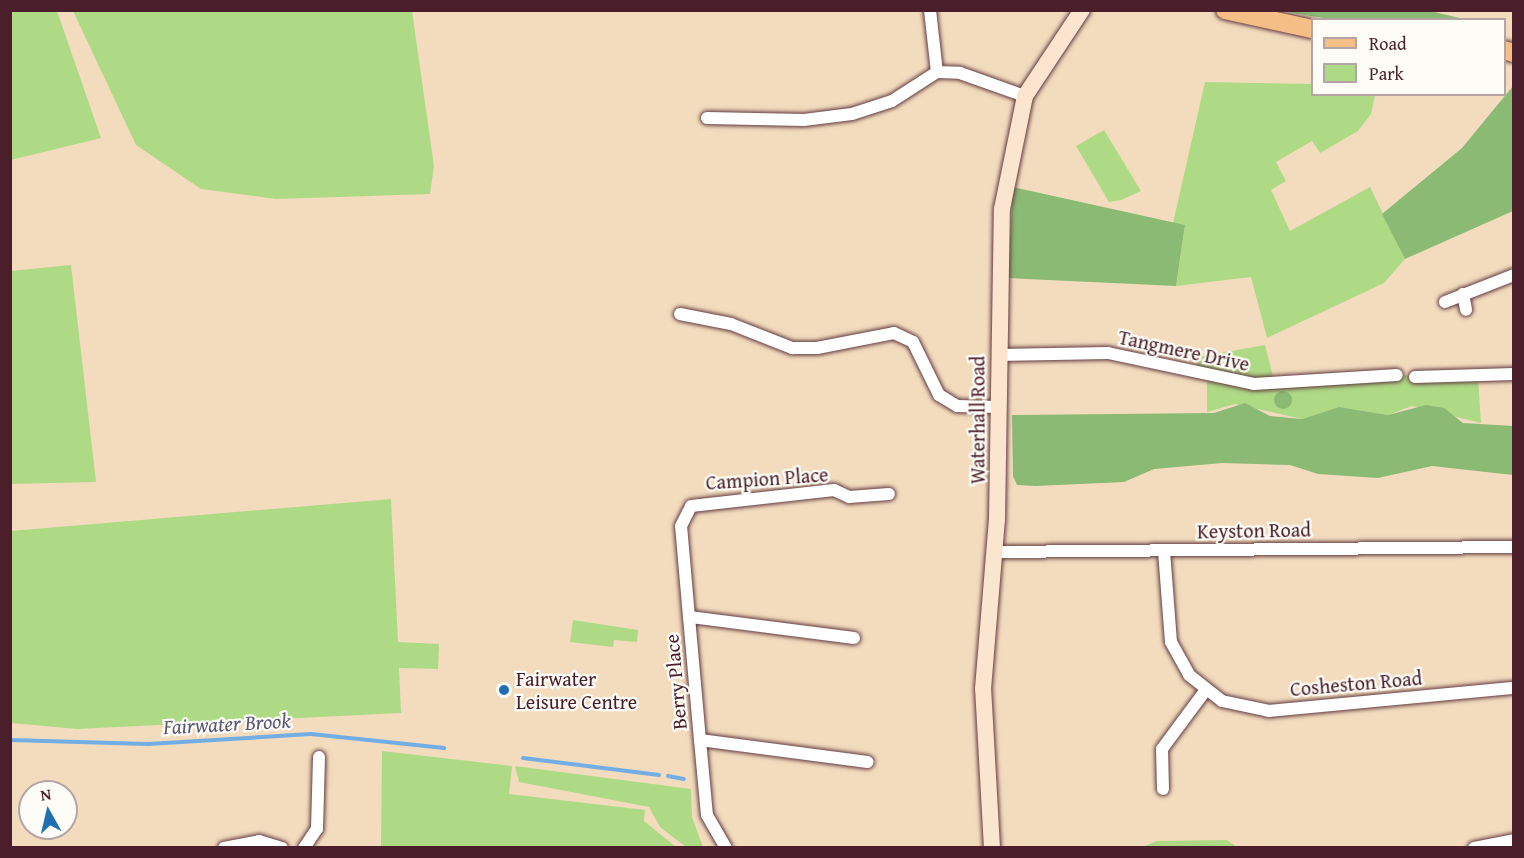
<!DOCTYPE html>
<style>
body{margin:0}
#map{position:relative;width:1524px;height:858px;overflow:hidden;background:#f3dcbe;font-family:"Gentium Book Plus",serif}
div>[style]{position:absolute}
.green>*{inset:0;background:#aeda86}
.forest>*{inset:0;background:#8aba73}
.round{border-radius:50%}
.stream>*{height:4px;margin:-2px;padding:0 2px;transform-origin:2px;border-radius:2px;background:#72aee4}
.roads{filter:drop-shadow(0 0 2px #633b41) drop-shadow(0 0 2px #633b41)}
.street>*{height:12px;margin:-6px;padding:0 6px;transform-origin:6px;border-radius:6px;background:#fff}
.secondary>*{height:16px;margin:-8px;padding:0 8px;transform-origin:8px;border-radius:8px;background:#fbe5cf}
.primary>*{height:18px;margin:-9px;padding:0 9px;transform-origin:9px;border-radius:9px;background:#f6be87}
.dots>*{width:16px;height:16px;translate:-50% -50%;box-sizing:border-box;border:3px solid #fdfcf7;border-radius:50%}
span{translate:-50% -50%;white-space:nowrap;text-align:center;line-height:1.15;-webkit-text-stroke:4.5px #fdfcf7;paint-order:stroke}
.street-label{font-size:20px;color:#4a1f2b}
.poi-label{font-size:20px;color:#4a1f2b}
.left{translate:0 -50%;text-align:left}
.water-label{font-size:21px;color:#5a5875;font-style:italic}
.frame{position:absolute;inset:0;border:12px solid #4a1f2b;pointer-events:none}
.legend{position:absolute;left:1311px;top:18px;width:195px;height:78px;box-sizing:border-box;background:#fdfcf7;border:2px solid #b5a4a5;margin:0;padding:8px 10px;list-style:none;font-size:18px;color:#4a1f2b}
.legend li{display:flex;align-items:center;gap:12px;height:30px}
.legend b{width:30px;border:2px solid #b5a4a5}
.north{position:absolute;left:18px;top:780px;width:60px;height:60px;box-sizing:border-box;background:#fdfcf7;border:2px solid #b5a4a5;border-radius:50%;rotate:352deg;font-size:16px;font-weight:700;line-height:24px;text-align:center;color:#4a1f2b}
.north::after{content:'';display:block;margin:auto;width:21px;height:27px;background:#1f6fb2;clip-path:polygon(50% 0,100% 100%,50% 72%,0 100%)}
</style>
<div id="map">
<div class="green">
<i style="clip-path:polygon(11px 10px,57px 11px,101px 138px,11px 160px)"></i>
<i style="clip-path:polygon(73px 11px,412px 11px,434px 166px,430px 194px,276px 199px,201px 189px,136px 145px)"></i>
<i style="clip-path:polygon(1205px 82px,1312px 84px,1312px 94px,1375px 95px,1371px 114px,1358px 131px,1320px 153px,1312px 141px,1276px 162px,1286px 181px,1271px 190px,1290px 231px,1370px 187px,1405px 259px,1384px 283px,1267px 338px,1251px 277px,1176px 286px,1185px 226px,1173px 223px)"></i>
<i style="clip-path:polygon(1104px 130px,1141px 191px,1121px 200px,1109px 202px,1076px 146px)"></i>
<i style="clip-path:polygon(71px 265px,96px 482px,11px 484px,11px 271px)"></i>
<i style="clip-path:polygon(1265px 345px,1275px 384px,1397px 375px,1478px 378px,1481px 423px,1412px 406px,1388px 415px,1339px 407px,1302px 419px,1235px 404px,1207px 412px,1207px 377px,1195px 372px,1198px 357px)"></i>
<i style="clip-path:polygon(391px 499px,398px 642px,439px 644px,438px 669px,399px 668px,401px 713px,77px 729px,11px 723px,11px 531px)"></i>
<i style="clip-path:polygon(573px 620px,638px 630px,637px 642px,614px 640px,613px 647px,570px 642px)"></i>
<i style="clip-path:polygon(382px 751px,512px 766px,509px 794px,645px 810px,644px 821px,676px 847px,381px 847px)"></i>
<i style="clip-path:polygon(515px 766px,691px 789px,692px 817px,703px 847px,686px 847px,660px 827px,649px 807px,519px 782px)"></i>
<i style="clip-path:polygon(1227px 840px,1237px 847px,1142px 847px,1157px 841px)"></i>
</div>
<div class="forest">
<i style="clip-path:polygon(1282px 11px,1430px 11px,1464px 19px,1329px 19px)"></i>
<i style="clip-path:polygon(1513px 86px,1513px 211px,1405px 259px,1382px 214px,1462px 148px)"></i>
<i style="clip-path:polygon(1013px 187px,1185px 225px,1176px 286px,1008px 278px)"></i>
<i class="round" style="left:1274px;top:391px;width:18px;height:18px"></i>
<i style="clip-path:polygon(1245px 403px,1270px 416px,1302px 419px,1339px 407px,1388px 415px,1426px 405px,1444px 408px,1463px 423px,1513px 426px,1513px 475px,1432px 466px,1378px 478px,1318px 474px,1290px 465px,1222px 463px,1154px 469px,1124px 482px,1036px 486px,1017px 485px,1013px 476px,1012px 415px,1214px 413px)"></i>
</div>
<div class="stream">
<i style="left:10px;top:740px;width:138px;rotate:1.7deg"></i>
<i style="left:148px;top:744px;width:163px;rotate:-3.5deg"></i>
<i style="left:311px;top:734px;width:134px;rotate:6deg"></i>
<i style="left:523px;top:758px;width:137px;rotate:7.1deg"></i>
<i style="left:668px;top:776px;width:16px;rotate:11deg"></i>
</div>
<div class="roads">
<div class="street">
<i style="left:930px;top:10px;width:62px;rotate:83.6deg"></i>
<i style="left:707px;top:118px;width:97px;rotate:1.2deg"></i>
<i style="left:804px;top:120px;width:48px;rotate:-7.1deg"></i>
<i style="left:852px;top:114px;width:42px;rotate:-18deg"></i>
<i style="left:892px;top:101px;width:54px;rotate:-32.8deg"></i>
<i style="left:937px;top:72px;width:23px;rotate:2deg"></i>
<i style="left:960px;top:73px;width:69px;rotate:19.5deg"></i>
<i style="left:1463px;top:294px;width:16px;rotate:79deg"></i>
<i style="left:1445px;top:302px;width:74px;rotate:-21.4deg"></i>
<i style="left:680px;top:314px;width:52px;rotate:11.1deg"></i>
<i style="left:731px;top:324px;width:66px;rotate:21.5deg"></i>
<i style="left:792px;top:348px;width:25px"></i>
<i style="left:817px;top:348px;width:78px;rotate:-11deg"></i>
<i style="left:894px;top:333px;width:21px;rotate:25deg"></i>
<i style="left:913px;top:342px;width:59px;rotate:63.9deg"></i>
<i style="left:939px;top:395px;width:21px;rotate:31deg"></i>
<i style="left:957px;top:406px;width:41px;rotate:1.4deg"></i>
<i style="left:998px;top:355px;width:110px;rotate:-1deg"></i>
<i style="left:1108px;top:353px;width:149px;rotate:12deg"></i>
<i style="left:1254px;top:384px;width:143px;rotate:-3.6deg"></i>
<i style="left:1415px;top:377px;width:99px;rotate:-1.7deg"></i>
<i style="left:1164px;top:551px;width:91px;rotate:85.6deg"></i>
<i style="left:1171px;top:642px;width:38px;rotate:61deg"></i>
<i style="left:1189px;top:675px;width:42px;rotate:38.2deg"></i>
<i style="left:1222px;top:701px;width:48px;rotate:12deg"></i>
<i style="left:1269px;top:711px;width:246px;rotate:-5.4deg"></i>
<i style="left:995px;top:552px;width:519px;rotate:-0.55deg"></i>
<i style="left:689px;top:617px;width:91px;rotate:-95deg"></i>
<i style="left:681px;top:526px;width:22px;rotate:-63deg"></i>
<i style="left:691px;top:506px;width:144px;rotate:-6.4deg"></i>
<i style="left:834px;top:490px;width:17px;rotate:25deg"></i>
<i style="left:849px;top:497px;width:40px;rotate:-4.3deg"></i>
<i style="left:854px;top:638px;width:166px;rotate:-172.7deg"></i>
<i style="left:689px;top:617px;width:123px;rotate:84.9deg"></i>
<i style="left:700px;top:740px;width:169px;rotate:7.5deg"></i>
<i style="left:700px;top:740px;width:75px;rotate:84.7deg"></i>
<i style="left:707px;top:815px;width:38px;rotate:60deg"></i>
<i style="left:1163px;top:789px;width:40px;rotate:-91.4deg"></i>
<i style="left:1162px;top:749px;width:72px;rotate:-53.4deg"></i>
<i style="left:224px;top:848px;width:36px;rotate:-11deg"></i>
<i style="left:259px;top:841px;width:24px;rotate:17deg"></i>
<i style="left:304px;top:848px;width:23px;rotate:-56deg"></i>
<i style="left:317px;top:829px;width:72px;rotate:-88.4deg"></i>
<i style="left:1474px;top:848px;width:41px;rotate:-11.3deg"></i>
</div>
<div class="secondary">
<i style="left:992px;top:848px;width:159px;rotate:-93.2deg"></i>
<i style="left:983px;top:689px;width:170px;rotate:-85.3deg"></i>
<i style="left:997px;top:520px;width:311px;rotate:-89.1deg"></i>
<i style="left:1002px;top:209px;width:115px;rotate:-78.5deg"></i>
<i style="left:1025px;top:96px;width:103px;rotate:-56.5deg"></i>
</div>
<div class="primary">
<i style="left:1225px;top:10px;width:89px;rotate:12.3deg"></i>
<i style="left:1504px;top:50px;width:10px;rotate:17deg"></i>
</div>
</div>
<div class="dots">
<i style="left:504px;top:690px;background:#1f6fb2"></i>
</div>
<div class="street-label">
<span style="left:1184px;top:350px;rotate:12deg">Tangmere Drive</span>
<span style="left:977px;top:420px;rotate:-90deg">Waterhall Road</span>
<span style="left:767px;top:478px;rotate:-4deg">Campion Place</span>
<span style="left:1254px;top:530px;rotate:-1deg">Keyston Road</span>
<span style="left:675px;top:682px;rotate:-95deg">Berry Place</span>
<span style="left:1356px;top:683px;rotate:-5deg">Cosheston Road</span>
</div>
<div class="poi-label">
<span class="left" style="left:516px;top:690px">Fairwater<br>Leisure Centre</span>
</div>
<div class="water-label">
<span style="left:227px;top:724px;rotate:-3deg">Fairwater Brook</span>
</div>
<div class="frame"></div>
<ul class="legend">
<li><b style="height:8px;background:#f6be87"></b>Road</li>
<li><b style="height:16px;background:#aeda86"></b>Park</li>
</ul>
<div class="north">N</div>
</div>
